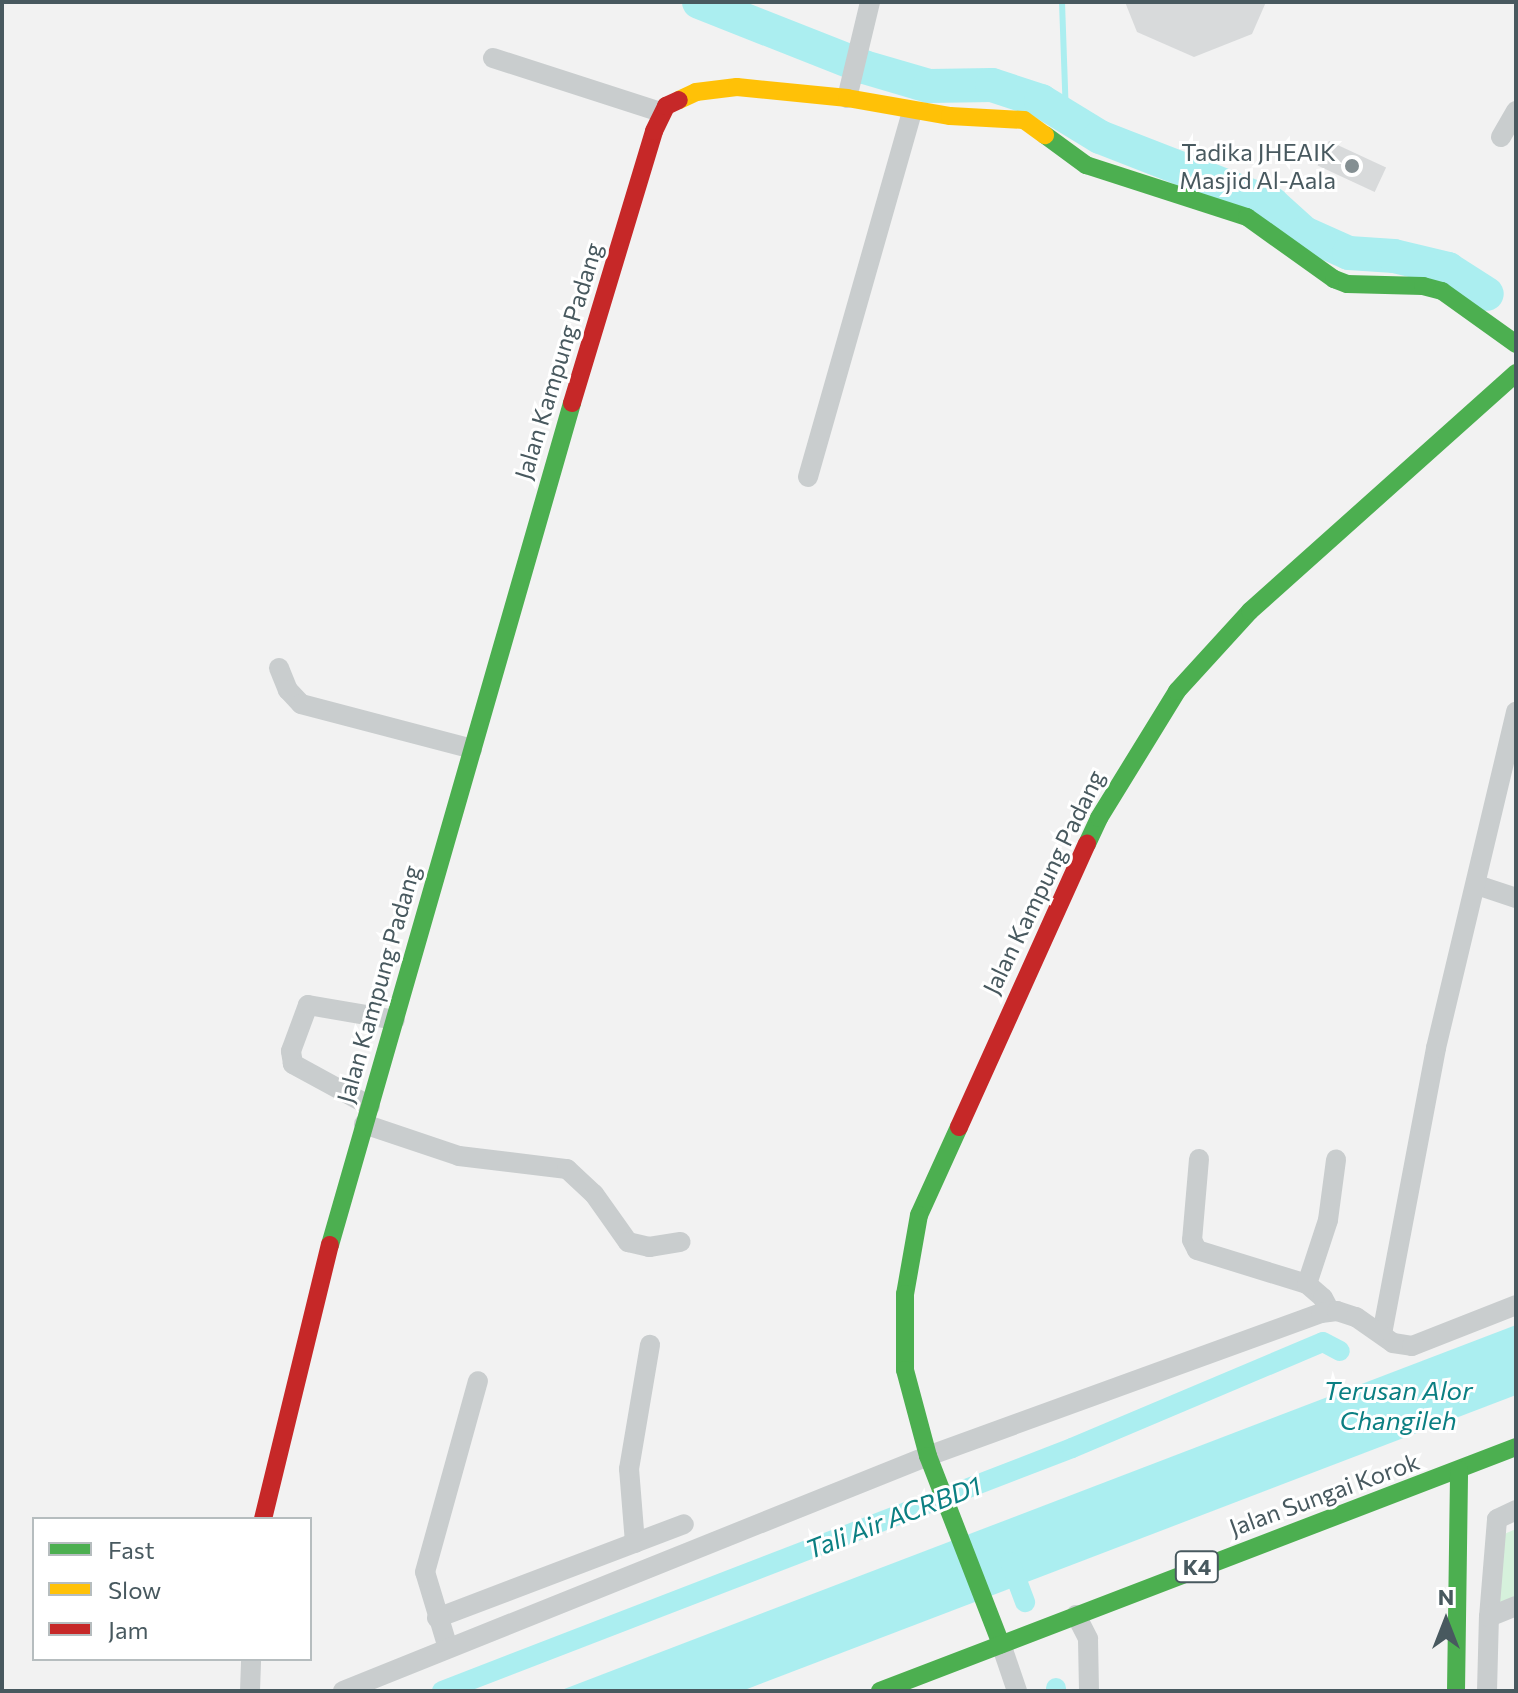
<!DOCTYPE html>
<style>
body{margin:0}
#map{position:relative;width:1518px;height:1693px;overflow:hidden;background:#f2f2f2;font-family:Commissioner,sans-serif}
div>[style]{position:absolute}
.green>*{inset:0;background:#d6f1dc}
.water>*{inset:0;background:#abeef0}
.stream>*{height:6px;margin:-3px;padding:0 3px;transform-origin:3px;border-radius:3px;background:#abeef0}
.canal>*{height:20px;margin:-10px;padding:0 10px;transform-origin:10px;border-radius:10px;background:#abeef0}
.river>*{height:34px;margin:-17px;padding:0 17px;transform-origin:17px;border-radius:17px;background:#abeef0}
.building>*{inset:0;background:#d8dadb;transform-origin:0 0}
.street>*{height:20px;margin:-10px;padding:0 10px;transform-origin:10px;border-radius:10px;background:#c9cdce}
.fast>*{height:18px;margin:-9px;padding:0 9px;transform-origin:9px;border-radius:9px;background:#4caf50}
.slow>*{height:18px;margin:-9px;padding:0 9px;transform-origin:9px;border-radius:9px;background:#ffc107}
.jam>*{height:18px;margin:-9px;padding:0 9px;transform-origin:9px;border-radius:9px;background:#c62828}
.dots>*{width:22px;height:22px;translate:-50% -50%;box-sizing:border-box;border:4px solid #fff;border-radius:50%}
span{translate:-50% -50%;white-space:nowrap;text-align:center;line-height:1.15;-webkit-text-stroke:6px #fff;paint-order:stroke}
.shield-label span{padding:2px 6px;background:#fff;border:2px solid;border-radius:6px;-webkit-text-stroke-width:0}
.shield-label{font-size:22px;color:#48595f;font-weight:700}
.poi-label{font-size:24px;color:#48595f}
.right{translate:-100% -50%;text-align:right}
.street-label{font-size:24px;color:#48595f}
.water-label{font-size:26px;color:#0b7f82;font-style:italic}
.frame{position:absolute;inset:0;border:4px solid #48595f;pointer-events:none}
.legend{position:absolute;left:32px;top:1517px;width:280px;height:144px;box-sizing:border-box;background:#fff;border:2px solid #b6bdbf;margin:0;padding:10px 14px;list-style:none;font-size:24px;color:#48595f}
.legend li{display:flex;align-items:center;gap:16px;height:40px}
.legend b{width:40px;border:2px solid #b6bdbf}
.north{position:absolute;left:1406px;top:1581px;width:80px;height:80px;-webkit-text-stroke:6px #fff;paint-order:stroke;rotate:0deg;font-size:22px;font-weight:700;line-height:32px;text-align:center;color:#48595f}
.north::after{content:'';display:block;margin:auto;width:28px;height:36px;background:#48595f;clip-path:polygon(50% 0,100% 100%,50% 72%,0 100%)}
</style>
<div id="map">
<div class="green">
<i style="clip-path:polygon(1516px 1529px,1516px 1601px,1494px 1610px,1502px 1535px)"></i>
</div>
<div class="water">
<i style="clip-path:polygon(1516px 1325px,1516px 1395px,742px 1691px,559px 1691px)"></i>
</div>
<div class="stream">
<i style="left:1062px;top:2px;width:116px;rotate:88deg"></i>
</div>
<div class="canal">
<i style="left:1010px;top:1562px;width:43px;rotate:69.4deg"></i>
<i style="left:1056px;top:1688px;width:3px;rotate:90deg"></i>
<i style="left:442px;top:1691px;width:675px;rotate:-21.09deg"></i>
<i style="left:1072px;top:1448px;width:272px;rotate:-22.9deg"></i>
<i style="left:1323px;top:1342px;width:19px;rotate:28deg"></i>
</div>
<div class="river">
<i style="left:699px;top:2px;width:177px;rotate:21.5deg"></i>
<i style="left:864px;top:67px;width:68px;rotate:16.3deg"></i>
<i style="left:929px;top:86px;width:63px;rotate:-0.9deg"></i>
<i style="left:992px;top:85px;width:52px;rotate:18.1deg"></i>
<i style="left:1041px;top:101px;width:69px;rotate:31.4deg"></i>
<i style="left:1100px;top:137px;width:185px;rotate:21.3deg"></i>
<i style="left:1272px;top:204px;width:43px;rotate:42.2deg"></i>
<i style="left:1304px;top:233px;width:49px;rotate:24deg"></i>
<i style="left:1349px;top:253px;width:45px;rotate:3.8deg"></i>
<i style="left:1394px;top:256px;width:56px;rotate:13.5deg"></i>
<i style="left:1448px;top:269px;width:46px;rotate:32.7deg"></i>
</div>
<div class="building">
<i style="clip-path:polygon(1125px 2px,1266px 2px,1252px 34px,1194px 57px,1137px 32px)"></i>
<i style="left:1329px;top:141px;width:63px;height:27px;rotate:25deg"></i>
</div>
<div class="street">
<i style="left:493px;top:58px;width:176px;rotate:17.9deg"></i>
<i style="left:847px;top:98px;width:99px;rotate:-76.5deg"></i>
<i style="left:1501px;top:137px;width:30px;rotate:-60deg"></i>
<i style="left:808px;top:477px;width:380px;rotate:-74.1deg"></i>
<i style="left:279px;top:668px;width:24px;rotate:68deg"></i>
<i style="left:288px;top:690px;width:19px;rotate:47deg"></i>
<i style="left:301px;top:704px;width:177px;rotate:14.7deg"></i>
<i style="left:1477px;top:885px;width:41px;rotate:18.4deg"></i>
<i style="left:370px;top:1106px;width:88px;rotate:-151.4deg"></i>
<i style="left:293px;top:1064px;width:13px;rotate:-99deg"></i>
<i style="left:291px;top:1051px;width:49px;rotate:-69.7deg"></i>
<i style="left:308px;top:1005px;width:88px;rotate:9.8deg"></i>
<i style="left:364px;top:1124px;width:100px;rotate:18.6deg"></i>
<i style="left:459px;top:1156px;width:109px;rotate:6.9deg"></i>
<i style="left:567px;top:1169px;width:37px;rotate:43deg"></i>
<i style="left:594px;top:1194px;width:59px;rotate:54.7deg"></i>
<i style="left:628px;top:1242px;width:22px;rotate:13deg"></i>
<i style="left:649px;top:1247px;width:32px;rotate:-9deg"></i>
<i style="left:1199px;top:1159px;width:81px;rotate:94.9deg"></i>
<i style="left:1192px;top:1240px;width:11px;rotate:63deg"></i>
<i style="left:1197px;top:1250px;width:115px;rotate:17.2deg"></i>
<i style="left:1307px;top:1284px;width:21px;rotate:41deg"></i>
<i style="left:1323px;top:1298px;width:15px;rotate:62deg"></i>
<i style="left:1307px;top:1284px;width:67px;rotate:-71.8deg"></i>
<i style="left:1328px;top:1220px;width:61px;rotate:-82.4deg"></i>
<i style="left:1382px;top:1334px;width:291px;rotate:-79.3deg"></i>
<i style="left:1436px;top:1048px;width:346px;rotate:-76.6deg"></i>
<i style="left:635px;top:1543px;width:74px;rotate:-94.6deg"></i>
<i style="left:629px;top:1469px;width:126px;rotate:-80.4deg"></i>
<i style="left:1076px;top:1615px;width:27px;rotate:63deg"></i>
<i style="left:1088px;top:1639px;width:52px;rotate:88.9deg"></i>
<i style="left:1489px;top:1617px;width:98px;rotate:-85.3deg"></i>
<i style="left:1497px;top:1519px;width:21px;rotate:-25deg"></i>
<i style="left:437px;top:1618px;width:264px;rotate:-20.8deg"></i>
<i style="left:1001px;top:1644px;width:50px;rotate:71.2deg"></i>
<i style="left:448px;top:1648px;width:79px;rotate:-106.8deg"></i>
<i style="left:425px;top:1572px;width:198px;rotate:-74.5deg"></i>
<i style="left:250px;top:1691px;width:32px;rotate:-88deg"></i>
<i style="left:343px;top:1691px;width:630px;rotate:-21.89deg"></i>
<i style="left:928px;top:1456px;width:418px;rotate:-20deg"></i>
<i style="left:1321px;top:1313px;width:16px;rotate:-7deg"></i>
<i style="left:1337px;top:1311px;width:20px;rotate:18deg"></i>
<i style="left:1356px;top:1317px;width:45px;rotate:35.1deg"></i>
<i style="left:1393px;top:1343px;width:19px;rotate:9deg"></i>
<i style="left:1412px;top:1346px;width:112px;rotate:-21.5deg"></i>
<i style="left:1487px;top:1691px;width:74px;rotate:-88.5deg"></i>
<i style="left:1489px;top:1617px;width:29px;rotate:-22deg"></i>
</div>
<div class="fast">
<i style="left:1045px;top:135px;width:51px;rotate:36.2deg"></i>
<i style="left:1086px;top:165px;width:169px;rotate:17.9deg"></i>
<i style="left:1247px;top:217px;width:107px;rotate:35.5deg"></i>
<i style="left:1334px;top:279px;width:14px;rotate:21deg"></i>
<i style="left:1347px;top:284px;width:76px;rotate:1.5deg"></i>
<i style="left:1423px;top:286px;width:20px;rotate:15deg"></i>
<i style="left:1442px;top:291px;width:91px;rotate:35.6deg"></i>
<i style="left:1087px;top:844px;width:29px;rotate:-65deg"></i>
<i style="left:1099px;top:818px;width:149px;rotate:-58.4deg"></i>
<i style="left:1177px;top:691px;width:108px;rotate:-47.6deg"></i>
<i style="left:1250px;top:611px;width:357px;rotate:-41.8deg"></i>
<i style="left:959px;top:1127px;width:97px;rotate:114.4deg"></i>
<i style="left:919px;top:1215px;width:80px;rotate:100deg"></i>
<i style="left:905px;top:1294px;width:76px;rotate:90deg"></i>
<i style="left:905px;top:1370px;width:89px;rotate:75deg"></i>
<i style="left:928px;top:1456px;width:202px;rotate:68.8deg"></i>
<i style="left:330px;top:1245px;width:876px;rotate:-73.96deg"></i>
<i style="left:880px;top:1691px;width:681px;rotate:-20.99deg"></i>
<i style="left:1456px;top:1691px;width:221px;rotate:-89.2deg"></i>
</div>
<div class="slow">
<i style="left:679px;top:100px;width:19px;rotate:-25deg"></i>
<i style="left:696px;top:92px;width:41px;rotate:-7deg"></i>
<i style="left:737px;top:87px;width:111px;rotate:5.7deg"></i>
<i style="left:847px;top:98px;width:105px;rotate:9.9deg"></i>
<i style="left:950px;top:116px;width:74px;rotate:3.1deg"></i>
<i style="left:1024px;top:120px;width:26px;rotate:36deg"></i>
</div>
<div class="jam">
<i style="left:572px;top:403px;width:284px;rotate:-73.2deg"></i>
<i style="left:654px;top:131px;width:28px;rotate:-64deg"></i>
<i style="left:666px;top:106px;width:14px;rotate:-25deg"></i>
<i style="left:959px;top:1127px;width:311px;rotate:-65.7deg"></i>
<i style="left:263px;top:1519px;width:282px;rotate:-76.3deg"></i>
</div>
<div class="dots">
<i style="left:1352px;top:166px;background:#848f92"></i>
</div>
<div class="shield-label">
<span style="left:1197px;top:1567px">K4</span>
</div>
<div class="poi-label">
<span class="right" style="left:1336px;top:166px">Tadika JHEAIK<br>Masjid Al-Aala</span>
</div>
<div class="street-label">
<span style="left:558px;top:361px;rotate:-73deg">Jalan Kampung Padang</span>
<span style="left:1043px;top:882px;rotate:-64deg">Jalan Kampung Padang</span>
<span style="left:378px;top:984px;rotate:-74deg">Jalan Kampung Padang</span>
<span style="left:1324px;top:1494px;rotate:-20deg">Jalan Sungai Korok</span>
</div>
<div class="water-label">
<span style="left:1398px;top:1405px">Terusan Alor<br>Changileh</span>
<span style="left:893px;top:1517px;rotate:-21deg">Tali Air ACRBD1</span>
</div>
<div class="frame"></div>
<ul class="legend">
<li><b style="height:10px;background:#4caf50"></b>Fast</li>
<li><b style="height:10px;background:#ffc107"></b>Slow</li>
<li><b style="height:10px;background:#c62828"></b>Jam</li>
</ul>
<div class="north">N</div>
</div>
